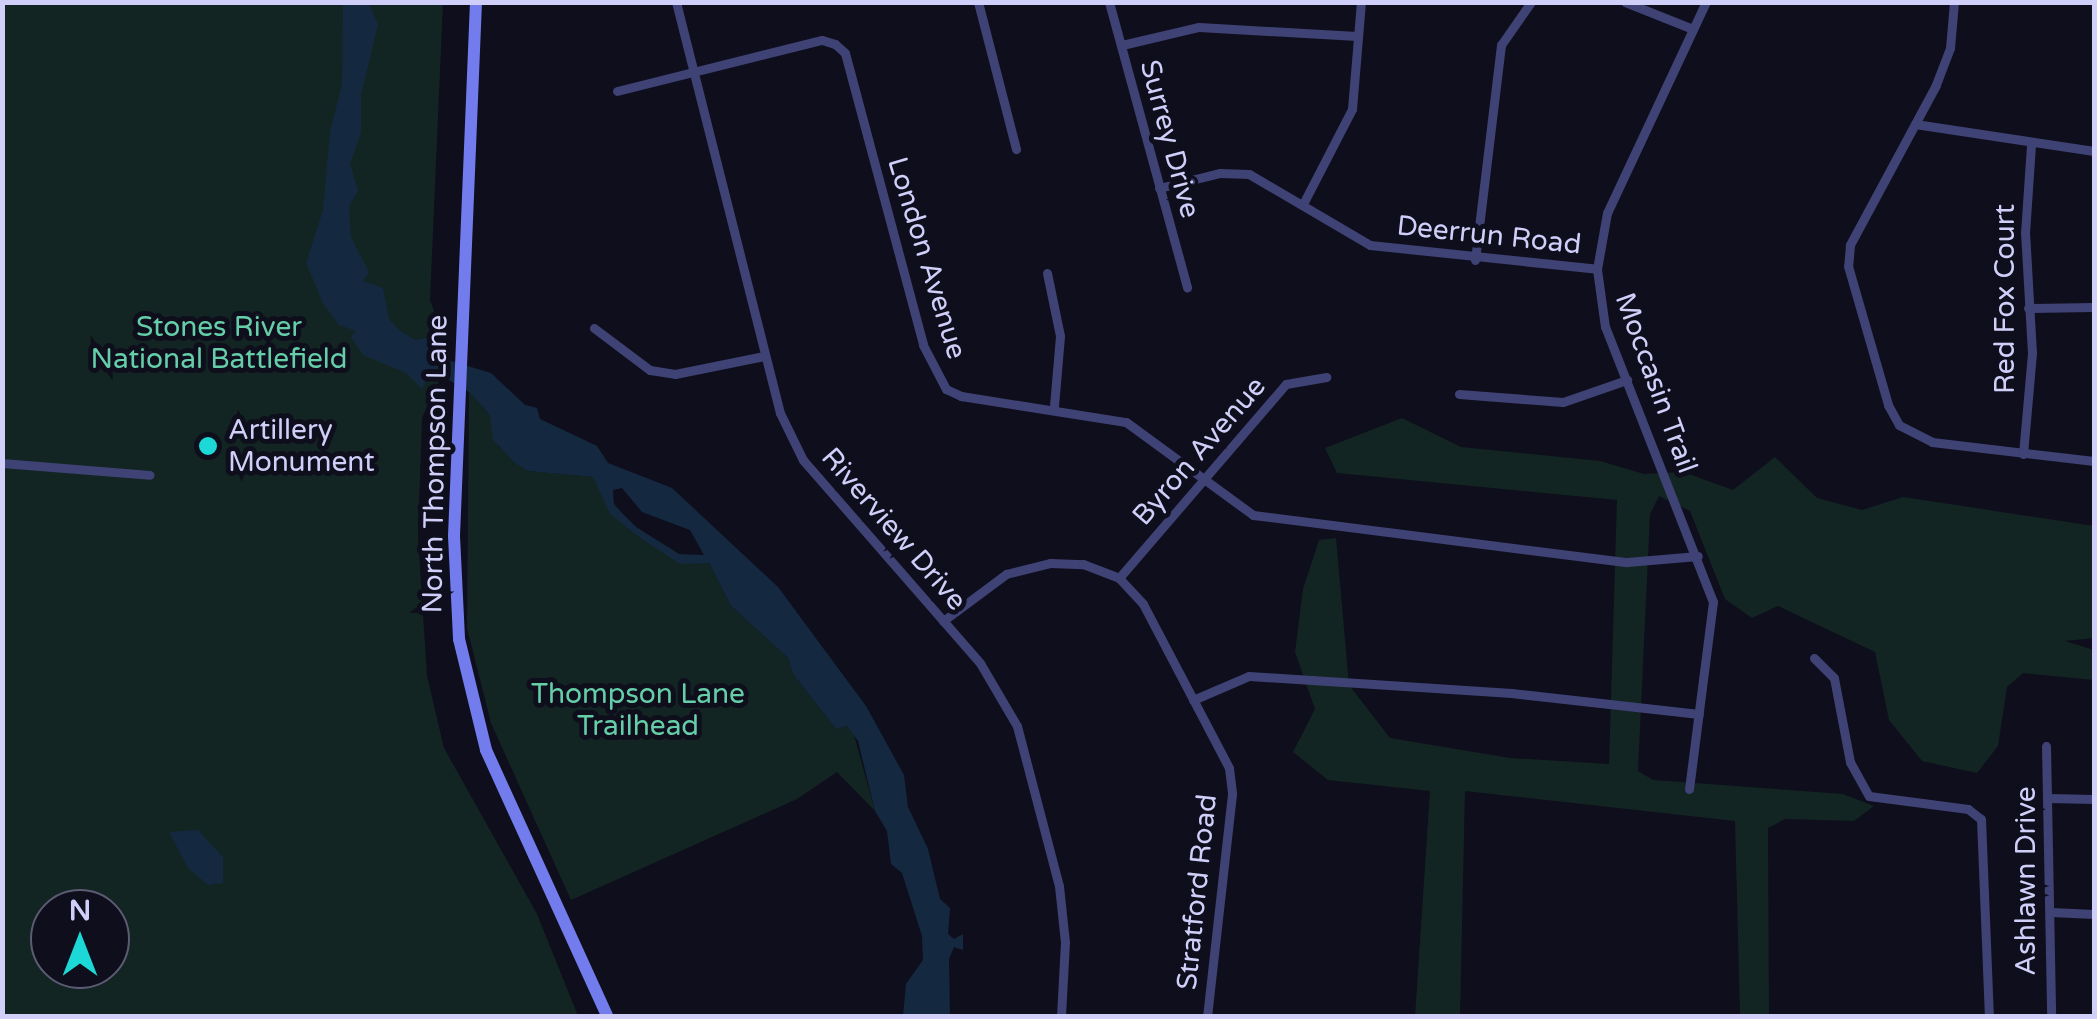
<!DOCTYPE html>
<style>
body{margin:0}
#map{position:relative;width:2097px;height:1019px;overflow:hidden;background:#0f0e1c;font-family:"Varela Round",sans-serif}
div>[style]{position:absolute}
.green>*{inset:0;background:#122522}
.water>*{inset:0;background:#14293f}
.minor>*{height:9px;margin:-4.5px;padding:0 4.5px;transform-origin:4.5px;border-radius:4.5px;background:#3f4275}
.secondary>*{height:12px;margin:-6px;padding:0 6px;transform-origin:6px;border-radius:6px;background:#727ced}
.dots>*{width:28px;height:28px;translate:-50% -50%;box-sizing:border-box;border:5px solid #0f0e1c;border-radius:50%}
span{translate:-50% -50%;white-space:nowrap;text-align:center;line-height:1.15;-webkit-text-stroke:10px #0f0e1c;paint-order:stroke}
.street-label{font-size:28px;color:#cfcff9}
.park-label{font-size:28px;color:#65cea9}
.poi-label{font-size:28px;color:#cfcff9}
.left{translate:0 -50%;text-align:left}
.frame{position:absolute;inset:0;border:5px solid #cfcff9;pointer-events:none}
.north{position:absolute;left:30px;top:889px;width:100px;height:100px;box-sizing:border-box;background:#0f0e1c;border:2px solid #5c5b74;border-radius:50%;rotate:0deg;font-size:28px;font-weight:700;line-height:40px;text-align:center;color:#cfcff9}
.north::after{content:'';display:block;margin:auto;width:35px;height:45px;background:#1cd8d6;clip-path:polygon(50% 0,100% 100%,50% 72%,0 100%)}
</style>
<div id="map">
<div class="green">
<i style="clip-path:polygon(evenodd,2px 3px,443px 3px,430px 300px,444px 339px,442px 375px,422px 418px,418px 536px,427px 676px,444px 748px,537px 914px,578px 1016px,3px 1016px,2px 3px,50px 909px,110px 909px,110px 969px,50px 969px,50px 909px)"></i>
<i style="clip-path:polygon(469px 392px,490px 415px,498px 446px,529px 471px,593px 477px,643px 540px,680px 563px,709px 563px,731px 606px,788px 658px,793px 674px,836px 729px,847px 726px,854px 735px,875px 811px,837px 772px,797px 799px,571px 900px,491px 723px,467px 628px)"></i>
<i style="clip-path:polygon(1402px 418px,1461px 447px,1600px 461px,1644px 474px,1683px 472px,1733px 490px,1775px 457px,1817px 498px,1862px 510px,1903px 497px,2094px 526px,2094px 638px,2065px 641px,2094px 650px,2094px 680px,2023px 673px,2007px 687px,1998px 746px,1977px 773px,1922px 761px,1889px 720px,1875px 652px,1778px 606px,1752px 618px,1725px 599px,1690px 511px,1659px 496px,1650px 514px,1638px 771px,1653px 780px,1843px 794px,1874px 806px,1854px 821px,1785px 819px,1768px 828px,1769px 1016px,1740px 1016px,1735px 821px,1465px 791px,1460px 1016px,1415px 1016px,1430px 791px,1328px 780px,1293px 752px,1315px 709px,1295px 652px,1303px 589px,1319px 540px,1336px 538px,1349px 685px,1390px 738px,1510px 758px,1609px 764px,1617px 500px,1337px 473px,1325px 448px)"></i>
</div>
<div class="water">
<i style="clip-path:polygon(evenodd,343px 3px,369px 3px,378px 24px,361px 95px,361px 133px,350px 164px,358px 191px,349px 206px,351px 237px,369px 272px,363px 281px,383px 288px,389px 319px,399px 330px,415px 340px,431px 337px,428px 354px,491px 373px,525px 405px,537px 408px,540px 419px,597px 446px,608px 463px,672px 488px,778px 587px,866px 706px,904px 775px,908px 807px,928px 849px,940px 899px,950px 908px,948px 934px,954px 939px,963px 934px,963px 950px,954px 947px,949px 959px,950px 1016px,903px 1016px,906px 984px,923px 960px,922px 936px,902px 873px,891px 864px,887px 831px,875px 811px,858px 741px,847px 726px,836px 729px,793px 674px,788px 658px,731px 606px,709px 563px,680px 564px,643px 540px,610px 514px,593px 477px,528px 471px,514px 462px,493px 440px,490px 415px,469px 392px,447px 379px,426px 380px,422px 389px,406px 373px,363px 355px,351px 337px,356px 331px,339px 325px,323px 303px,306px 263px,323px 210px,330px 132px,342px 84px,343px 3px,622px 488px,642px 512px,690px 530px,704px 555px,679px 554px,636px 527px,614px 505px,613px 490px,622px 488px)"></i>
<i style="clip-path:polygon(198px 830px,223px 857px,223px 883px,208px 885px,188px 868px,169px 832px)"></i>
</div>
<div class="minor">
<i style="left:676px;top:2px;width:424px;rotate:75.8deg"></i>
<i style="left:780px;top:413px;width:52px;rotate:63.9deg"></i>
<i style="left:803px;top:460px;width:269px;rotate:48.9deg"></i>
<i style="left:980px;top:663px;width:73px;rotate:59.6deg"></i>
<i style="left:1017px;top:726px;width:165px;rotate:75.3deg"></i>
<i style="left:1059px;top:886px;width:56px;rotate:83.9deg"></i>
<i style="left:1065px;top:942px;width:74px;rotate:93.1deg"></i>
<i style="left:978px;top:2px;width:152px;rotate:75.5deg"></i>
<i style="left:1109px;top:2px;width:296px;rotate:74.7deg"></i>
<i style="left:1625px;top:2px;width:73px;rotate:21.7deg"></i>
<i style="left:1954px;top:2px;width:46px;rotate:95deg"></i>
<i style="left:1950px;top:48px;width:40px;rotate:111deg"></i>
<i style="left:1936px;top:85px;width:182px;rotate:118.3deg"></i>
<i style="left:1850px;top:245px;width:21px;rotate:95deg"></i>
<i style="left:1848px;top:266px;width:145px;rotate:73.9deg"></i>
<i style="left:1888px;top:405px;width:23px;rotate:61deg"></i>
<i style="left:1899px;top:425px;width:37px;rotate:27deg"></i>
<i style="left:1932px;top:442px;width:163px;rotate:6.7deg"></i>
<i style="left:1122px;top:45px;width:79px;rotate:-13.2deg"></i>
<i style="left:1199px;top:27px;width:158px;rotate:3.3deg"></i>
<i style="left:617px;top:91px;width:211px;rotate:-14deg"></i>
<i style="left:822px;top:40px;width:14px;rotate:17deg"></i>
<i style="left:835px;top:44px;width:13px;rotate:42deg"></i>
<i style="left:845px;top:53px;width:302px;rotate:75deg"></i>
<i style="left:923px;top:345px;width:50px;rotate:62.4deg"></i>
<i style="left:946px;top:389px;width:17px;rotate:25deg"></i>
<i style="left:961px;top:396px;width:167px;rotate:9deg"></i>
<i style="left:1126px;top:422px;width:157px;rotate:36.2deg"></i>
<i style="left:1253px;top:515px;width:377px;rotate:7.2deg"></i>
<i style="left:1627px;top:562px;width:71px;rotate:-4.8deg"></i>
<i style="left:1915px;top:124px;width:181px;rotate:8.6deg"></i>
<i style="left:1159px;top:188px;width:63px;rotate:-13.8deg"></i>
<i style="left:1220px;top:173px;width:29px;rotate:2deg"></i>
<i style="left:1249px;top:174px;width:140px;rotate:30.4deg"></i>
<i style="left:1370px;top:245px;width:228px;rotate:6deg"></i>
<i style="left:1304px;top:202px;width:105px;rotate:-62.7deg"></i>
<i style="left:1352px;top:109px;width:107px;rotate:-85.2deg"></i>
<i style="left:1475px;top:260px;width:217px;rotate:-83.1deg"></i>
<i style="left:1501px;top:45px;width:52px;rotate:-55.1deg"></i>
<i style="left:1047px;top:273px;width:64px;rotate:78.3deg"></i>
<i style="left:1060px;top:336px;width:70px;rotate:94.9deg"></i>
<i style="left:2028px;top:308px;width:66px;rotate:-0.9deg"></i>
<i style="left:594px;top:328px;width:70px;rotate:36.9deg"></i>
<i style="left:650px;top:370px;width:25px;rotate:9deg"></i>
<i style="left:675px;top:374px;width:91px;rotate:-11.4deg"></i>
<i style="left:1459px;top:394px;width:104px;rotate:4.4deg"></i>
<i style="left:1563px;top:402px;width:68px;rotate:-19deg"></i>
<i style="left:2023px;top:454px;width:101px;rotate:-84.9deg"></i>
<i style="left:2032px;top:353px;width:120px;rotate:-93.3deg"></i>
<i style="left:2025px;top:233px;width:89px;rotate:-86.1deg"></i>
<i style="left:2px;top:463px;width:148px;rotate:4.6deg"></i>
<i style="left:1119px;top:578px;width:256px;rotate:-49.3deg"></i>
<i style="left:1286px;top:384px;width:41px;rotate:-9.9deg"></i>
<i style="left:943px;top:621px;width:79px;rotate:-36.7deg"></i>
<i style="left:1006px;top:574px;width:45px;rotate:-14deg"></i>
<i style="left:1050px;top:563px;width:33px;rotate:2deg"></i>
<i style="left:1083px;top:564px;width:39px;rotate:21deg"></i>
<i style="left:1119px;top:578px;width:35px;rotate:47deg"></i>
<i style="left:1143px;top:604px;width:185px;rotate:62.3deg"></i>
<i style="left:1229px;top:768px;width:26px;rotate:83deg"></i>
<i style="left:1232px;top:794px;width:223px;rotate:96.4deg"></i>
<i style="left:1814px;top:658px;width:28px;rotate:45deg"></i>
<i style="left:1834px;top:678px;width:86px;rotate:79.2deg"></i>
<i style="left:1850px;top:762px;width:39px;rotate:61deg"></i>
<i style="left:1869px;top:796px;width:100px;rotate:7.5deg"></i>
<i style="left:1968px;top:809px;width:16px;rotate:38deg"></i>
<i style="left:1981px;top:819px;width:197px;rotate:87.7deg"></i>
<i style="left:1193px;top:700px;width:61px;rotate:-23.2deg"></i>
<i style="left:1249px;top:676px;width:263px;rotate:3.7deg"></i>
<i style="left:1511px;top:693px;width:189px;rotate:6.4deg"></i>
<i style="left:2046px;top:746px;width:270px;rotate:88.9deg"></i>
<i style="left:1689px;top:789px;width:189px;rotate:-82.7deg"></i>
<i style="left:1713px;top:602px;width:295px;rotate:-111.4deg"></i>
<i style="left:1605px;top:327px;width:59px;rotate:-97.9deg"></i>
<i style="left:1597px;top:269px;width:57px;rotate:-79.9deg"></i>
<i style="left:1607px;top:213px;width:233px;rotate:-64.9deg"></i>
<i style="left:2048px;top:798px;width:46px;rotate:1.2deg"></i>
<i style="left:2051px;top:912px;width:43px;rotate:2.7deg"></i>
</div>
<div class="secondary">
<i style="left:476px;top:2px;width:534px;rotate:92.36deg"></i>
<i style="left:454px;top:536px;width:103px;rotate:87.2deg"></i>
<i style="left:459px;top:639px;width:114px;rotate:76.3deg"></i>
<i style="left:486px;top:750px;width:292px;rotate:65.5deg"></i>
</div>
<div class="dots">
<i style="left:208px;top:446px;background:#1cd8d6"></i>
</div>
<div class="street-label">
<span style="left:1170px;top:139px;rotate:75deg">Surrey Drive</span>
<span style="left:1489px;top:235px;rotate:6deg">Deerrun Road</span>
<span style="left:927px;top:258px;rotate:73deg">London Avenue</span>
<span style="left:2005px;top:299px;rotate:-90deg">Red Fox Court</span>
<span style="left:1656px;top:383px;rotate:70deg">Moccasin Trail</span>
<span style="left:1199px;top:451px;rotate:-49deg">Byron Avenue</span>
<span style="left:435px;top:464px;rotate:-89deg">North Thompson Lane</span>
<span style="left:894px;top:529px;rotate:49deg">Riverview Drive</span>
<span style="left:2026px;top:881px;rotate:-90deg">Ashlawn Drive</span>
<span style="left:1197px;top:892px;rotate:-84deg">Stratford Road</span>
</div>
<div class="park-label">
<span style="left:219px;top:343px">Stones River<br>National Battlefield</span>
<span style="left:638px;top:710px">Thompson Lane<br>Trailhead</span>
</div>
<div class="poi-label">
<span class="left" style="left:228px;top:446px">Artillery<br>Monument</span>
</div>
<div class="frame"></div>
<div class="north">N</div>
</div>
